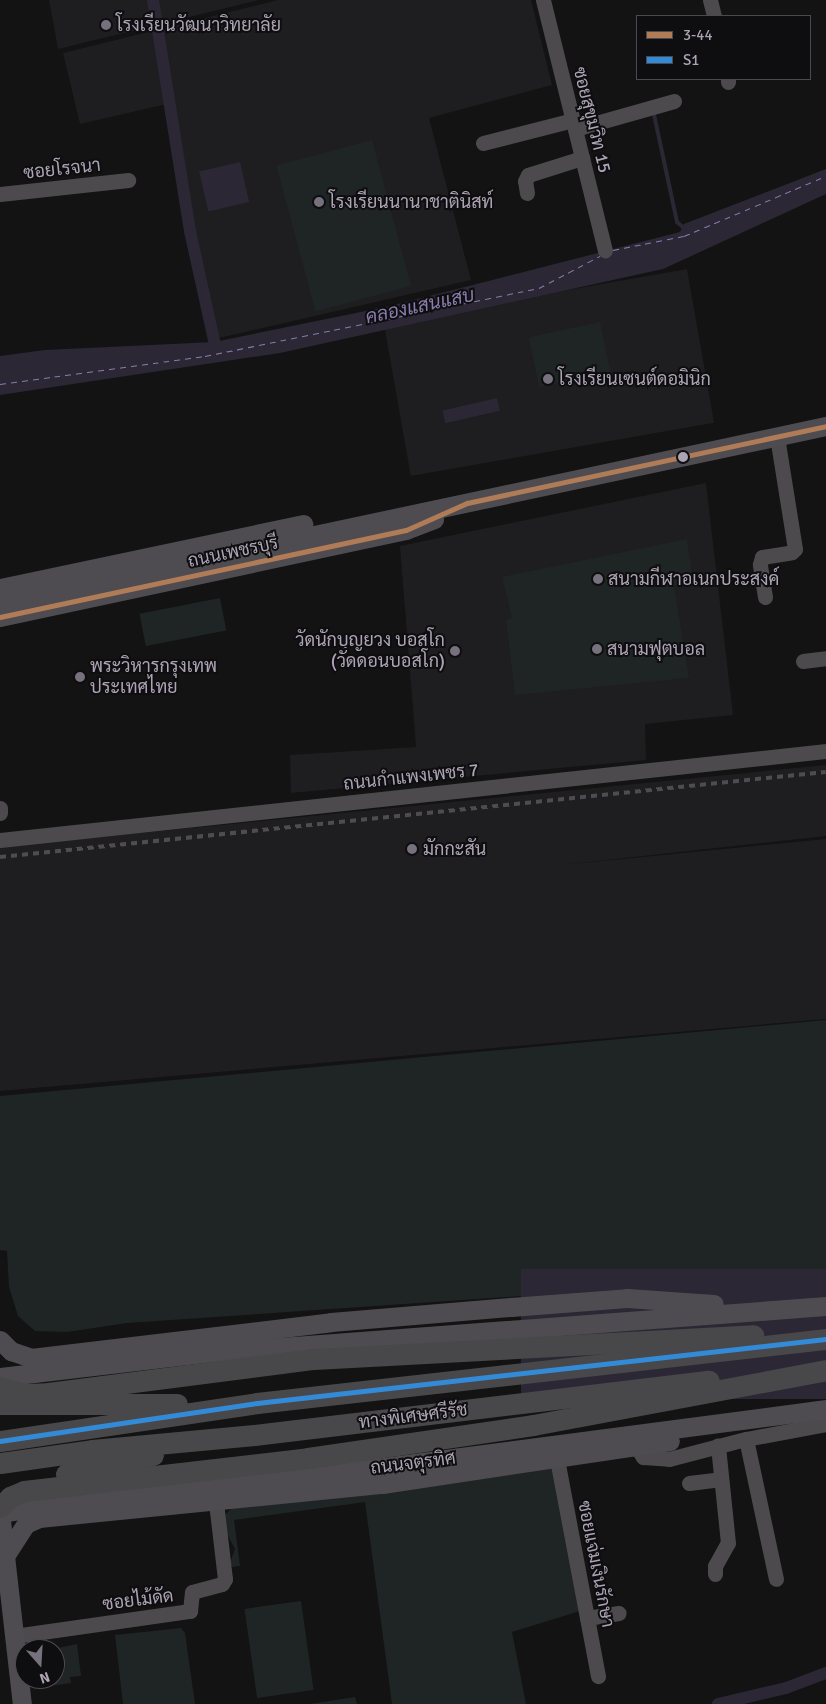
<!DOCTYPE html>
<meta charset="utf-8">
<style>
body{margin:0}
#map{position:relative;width:826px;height:1704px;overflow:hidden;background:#131313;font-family:Signika,Sarabun,sans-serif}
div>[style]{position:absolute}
.built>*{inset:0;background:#1e1d1f;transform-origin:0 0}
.green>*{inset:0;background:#1f2525;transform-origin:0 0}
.water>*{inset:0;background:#2b2734;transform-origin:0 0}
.stream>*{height:4px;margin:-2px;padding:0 2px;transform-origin:2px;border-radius:2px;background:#2b2734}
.canal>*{height:12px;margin:-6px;padding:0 6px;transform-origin:6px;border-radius:6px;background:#2b2734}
.ferry>*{height:1px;margin-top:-0.5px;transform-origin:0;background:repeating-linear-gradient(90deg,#8a7cae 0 6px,transparent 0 11px)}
.minor>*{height:15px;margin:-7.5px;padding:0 7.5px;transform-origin:7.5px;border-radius:7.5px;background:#4d4a4e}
.major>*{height:19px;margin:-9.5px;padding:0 9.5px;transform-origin:9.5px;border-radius:9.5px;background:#4e4c50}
.highway>*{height:21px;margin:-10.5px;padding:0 10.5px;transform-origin:10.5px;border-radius:10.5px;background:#48474a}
.rail>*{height:4px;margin-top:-2px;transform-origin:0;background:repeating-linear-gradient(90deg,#4e4c50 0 6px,transparent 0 11px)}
.bus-1>*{height:5px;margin:-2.5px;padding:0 2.5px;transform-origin:2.5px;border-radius:2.5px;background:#b07c57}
.bus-2>*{height:5px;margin:-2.5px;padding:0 2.5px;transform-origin:2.5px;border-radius:2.5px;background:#338bd7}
.dots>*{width:14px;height:14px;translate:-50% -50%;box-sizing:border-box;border:2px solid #0e0d0f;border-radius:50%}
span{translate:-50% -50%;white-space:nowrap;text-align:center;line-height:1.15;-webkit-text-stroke:4px #0e0d0f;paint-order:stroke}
.poi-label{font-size:18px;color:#aca4b4}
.left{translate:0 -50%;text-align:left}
.right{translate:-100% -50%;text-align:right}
.street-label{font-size:18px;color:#aca4b4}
.water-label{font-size:19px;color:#8a7cae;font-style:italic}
.legend{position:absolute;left:636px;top:15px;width:175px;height:65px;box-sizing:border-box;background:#0e0d0f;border:1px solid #4d4951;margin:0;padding:6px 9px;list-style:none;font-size:15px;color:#aca4b4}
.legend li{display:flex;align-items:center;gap:10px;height:25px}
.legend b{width:25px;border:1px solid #4d4951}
.north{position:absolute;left:15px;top:1639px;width:50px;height:50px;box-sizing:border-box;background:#0e0d0f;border:1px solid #4d4951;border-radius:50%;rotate:161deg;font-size:14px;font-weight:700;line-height:20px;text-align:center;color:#aca4b4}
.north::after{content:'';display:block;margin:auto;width:18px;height:22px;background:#76717c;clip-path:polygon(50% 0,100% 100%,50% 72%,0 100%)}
</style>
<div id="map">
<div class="built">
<i style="clip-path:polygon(49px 0,259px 0,58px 49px)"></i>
<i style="clip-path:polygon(278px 0,531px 0,552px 85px,429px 118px,471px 280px,210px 340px,171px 103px,80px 124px,63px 53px)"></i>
<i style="left:687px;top:269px;width:156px;height:308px;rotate:80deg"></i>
<i style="clip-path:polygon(706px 483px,733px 715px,645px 724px,646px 760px,291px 793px,290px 755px,416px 747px,400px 546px)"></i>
<i style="clip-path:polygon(826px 765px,826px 836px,561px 865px,826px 839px,826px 1019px,0 1091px,0 847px)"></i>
</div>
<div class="green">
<i style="left:372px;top:140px;width:151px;height:99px;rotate:75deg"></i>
<i style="left:600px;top:322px;width:51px;height:73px;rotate:78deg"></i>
<i style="clip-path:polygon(687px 539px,693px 581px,674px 586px,689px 678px,515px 695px,506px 620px,512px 618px,502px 577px)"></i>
<i style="left:220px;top:598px;width:33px;height:82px;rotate:79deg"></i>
<i style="clip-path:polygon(826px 1020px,826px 1269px,522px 1296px,127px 1323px,67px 1332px,35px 1331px,18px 1316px,9px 1287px,7px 1251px,0 1250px,0 1096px)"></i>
<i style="clip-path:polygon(553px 1468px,583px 1610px,512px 1632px,526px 1704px,392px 1704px,365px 1502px,234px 1520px,240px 1566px,232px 1567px,230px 1563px,235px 1549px,226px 1532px,225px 1515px,232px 1508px,364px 1494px)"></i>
<i style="left:301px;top:1601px;width:90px;height:57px;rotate:82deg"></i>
<i style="clip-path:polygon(181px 1628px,185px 1633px,195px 1704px,123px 1704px,115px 1635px)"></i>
<i style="clip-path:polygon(77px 1644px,81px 1676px,70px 1677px,71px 1683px,50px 1686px,49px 1679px,55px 1679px,53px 1649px)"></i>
<i style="clip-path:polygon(355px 1697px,357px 1704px,310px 1704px)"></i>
</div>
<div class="water">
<i style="left:240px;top:162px;width:41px;height:42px;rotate:77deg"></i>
<i style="clip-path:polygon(826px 169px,826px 194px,663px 269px,280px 353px,0 395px,0 356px,45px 350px,214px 342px,390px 306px,680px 232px,684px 224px)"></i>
<i style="left:497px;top:398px;width:13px;height:56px;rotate:77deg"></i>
<i style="left:826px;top:1269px;width:130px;height:305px;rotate:90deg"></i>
</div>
<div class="stream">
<i style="left:653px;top:110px;width:115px;rotate:77.9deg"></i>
<i style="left:677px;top:222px;width:11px;rotate:41deg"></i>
</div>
<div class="canal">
<i style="left:153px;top:0;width:234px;rotate:80.9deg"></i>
<i style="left:190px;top:231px;width:121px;rotate:77.6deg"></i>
<i style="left:718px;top:1704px;width:70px;rotate:-13.2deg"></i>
<i style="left:786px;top:1688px;width:43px;rotate:-20.6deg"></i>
</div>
<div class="ferry">
<i style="left:613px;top:250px;width:72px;rotate:-11.2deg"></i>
<i style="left:684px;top:236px;width:154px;rotate:-22.9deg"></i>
<i style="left:0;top:384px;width:207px;rotate:-7.8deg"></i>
<i style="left:205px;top:356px;width:341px;rotate:-11.5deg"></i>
<i style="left:539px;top:288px;width:69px;rotate:-27.7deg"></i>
</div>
<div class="minor">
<i style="left:543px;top:0;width:258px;rotate:76.1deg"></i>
<i style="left:710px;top:0;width:16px;rotate:76deg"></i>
<i style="left:728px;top:79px;width:3px;rotate:90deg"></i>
<i style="left:575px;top:129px;width:103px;rotate:-15.8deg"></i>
<i style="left:483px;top:143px;width:93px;rotate:-14.3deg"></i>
<i style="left:527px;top:193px;width:12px;rotate:-99deg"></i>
<i style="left:525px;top:181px;width:7px;rotate:-63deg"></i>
<i style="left:528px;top:175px;width:57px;rotate:-17.5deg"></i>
<i style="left:0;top:194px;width:129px;rotate:-6.2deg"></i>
<i style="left:765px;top:597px;width:33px;rotate:-99deg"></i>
<i style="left:760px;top:564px;width:7px;rotate:-74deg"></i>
<i style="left:762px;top:557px;width:30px;rotate:-9deg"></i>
<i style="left:792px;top:552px;width:4px;rotate:-45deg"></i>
<i style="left:795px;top:549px;width:114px;rotate:-99.1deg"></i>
<i style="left:803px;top:661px;width:23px;rotate:-7deg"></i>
<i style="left:0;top:808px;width:5px;rotate:90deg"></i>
<i style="left:0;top:840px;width:831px;rotate:-6.15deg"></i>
<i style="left:746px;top:1439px;width:143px;rotate:77.9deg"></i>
<i style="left:637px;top:1448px;width:11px;rotate:56deg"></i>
<i style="left:643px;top:1457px;width:26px;rotate:4deg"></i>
<i style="left:669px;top:1459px;width:80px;rotate:-14.6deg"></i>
<i style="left:746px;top:1439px;width:81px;rotate:-10.6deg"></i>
<i style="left:557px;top:1459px;width:221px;rotate:79.3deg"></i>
<i style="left:689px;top:1483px;width:32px;rotate:-7deg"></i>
<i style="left:715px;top:1574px;width:8px;rotate:-90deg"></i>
<i style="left:715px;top:1566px;width:26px;rotate:-61deg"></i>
<i style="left:728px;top:1543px;width:98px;rotate:-95.9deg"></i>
<i style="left:587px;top:1618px;width:32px;rotate:-9deg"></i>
<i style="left:14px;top:1636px;width:178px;rotate:-8.1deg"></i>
<i style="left:190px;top:1611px;width:19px;rotate:-84deg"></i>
<i style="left:192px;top:1592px;width:31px;rotate:-15deg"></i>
<i style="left:222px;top:1584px;width:6px;rotate:-59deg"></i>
<i style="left:225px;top:1579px;width:78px;rotate:-96.7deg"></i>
</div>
<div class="major">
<i style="left:0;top:588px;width:310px;rotate:-11.9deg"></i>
<i style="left:0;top:602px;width:845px;rotate:-12.03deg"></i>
<i style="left:0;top:617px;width:415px;rotate:-12.1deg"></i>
<i style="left:406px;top:530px;width:30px;rotate:-21deg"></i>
<i style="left:0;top:1340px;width:16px;rotate:45deg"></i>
<i style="left:11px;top:1351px;width:21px;rotate:19deg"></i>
<i style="left:31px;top:1358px;width:302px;rotate:-6.8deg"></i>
<i style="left:331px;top:1322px;width:181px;rotate:-4.8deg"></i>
<i style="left:511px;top:1307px;width:116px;rotate:-4.4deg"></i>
<i style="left:627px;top:1298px;width:87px;rotate:3.9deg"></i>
<i style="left:0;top:1377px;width:214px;rotate:-6.7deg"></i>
<i style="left:213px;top:1352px;width:615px;rotate:-4.29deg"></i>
<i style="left:0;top:1512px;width:193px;rotate:83.5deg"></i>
<i style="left:0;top:1513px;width:129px;rotate:-8.9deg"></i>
<i style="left:127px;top:1493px;width:174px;rotate:-5deg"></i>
<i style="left:300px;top:1478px;width:531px;rotate:-7.47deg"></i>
<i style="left:5px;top:1556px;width:38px;rotate:-57deg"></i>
<i style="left:26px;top:1524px;width:14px;rotate:-25deg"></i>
<i style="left:39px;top:1518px;width:345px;rotate:-5.7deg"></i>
<i style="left:382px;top:1484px;width:291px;rotate:-8.5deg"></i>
</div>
<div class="highway">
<i style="left:0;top:1387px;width:25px;rotate:16deg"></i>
<i style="left:24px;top:1394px;width:24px;rotate:-2deg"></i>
<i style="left:48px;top:1393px;width:268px;rotate:-7.3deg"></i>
<i style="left:314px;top:1359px;width:440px;rotate:-3.1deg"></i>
<i style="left:0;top:1404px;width:177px"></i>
<i style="left:0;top:1441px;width:260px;rotate:-8.4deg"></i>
<i style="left:257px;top:1403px;width:573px;rotate:-6.42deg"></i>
<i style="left:0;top:1463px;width:93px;rotate:-8deg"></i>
<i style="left:92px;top:1450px;width:163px;rotate:-5.3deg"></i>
<i style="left:254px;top:1435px;width:458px;rotate:-6.8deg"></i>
<i style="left:66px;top:1474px;width:89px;rotate:-12.3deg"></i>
<i style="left:0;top:1507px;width:14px;rotate:-45deg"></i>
<i style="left:10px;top:1497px;width:15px;rotate:-23deg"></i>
<i style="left:24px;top:1491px;width:286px;rotate:-6.6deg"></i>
<i style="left:308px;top:1458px;width:227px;rotate:-8.3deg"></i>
<i style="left:533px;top:1425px;width:298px;rotate:-10.6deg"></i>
</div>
<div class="rail">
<i style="left:0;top:857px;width:830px;rotate:-5.88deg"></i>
</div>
<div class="bus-1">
<i style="left:0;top:617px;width:415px;rotate:-12.1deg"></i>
<i style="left:406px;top:530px;width:67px;rotate:-23.9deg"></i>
<i style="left:467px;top:503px;width:367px;rotate:-12.1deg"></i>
</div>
<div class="bus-2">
<i style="left:0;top:1441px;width:260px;rotate:-8.4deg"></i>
<i style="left:257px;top:1403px;width:573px;rotate:-6.42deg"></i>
</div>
<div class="dots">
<i style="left:106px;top:25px;background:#76717c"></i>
<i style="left:319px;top:202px;background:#76717c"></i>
<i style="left:548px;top:379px;background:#76717c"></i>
<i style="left:683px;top:457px;background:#aca4b4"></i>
<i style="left:598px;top:579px;background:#76717c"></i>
<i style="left:597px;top:649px;background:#76717c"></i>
<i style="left:455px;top:651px;background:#76717c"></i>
<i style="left:80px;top:677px;background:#76717c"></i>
<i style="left:412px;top:849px;background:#76717c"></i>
</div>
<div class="poi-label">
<span class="left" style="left:116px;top:25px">โรงเรียนวัฒนาวิทยาลัย</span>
<span class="left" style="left:329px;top:202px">โรงเรียนนานาชาตินิสท์</span>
<span class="left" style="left:558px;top:379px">โรงเรียนเซนต์ดอมินิก</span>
<span class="left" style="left:608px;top:579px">สนามกีฬาอเนกประสงค์</span>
<span class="right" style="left:445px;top:651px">วัดนักบุญยวง บอสโก<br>(วัดดอนบอสโก)</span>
<span class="left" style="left:607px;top:649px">สนามฟุตบอล</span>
<span class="left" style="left:90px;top:677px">พระวิหารกรุงเทพ<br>ประเทศไทย</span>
<span class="left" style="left:423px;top:849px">มักกะสัน</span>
</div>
<div class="street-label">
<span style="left:592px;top:120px;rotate:76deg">ซอยสุขุมวิท 15</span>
<span style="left:62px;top:169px;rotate:-6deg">ซอยโรจนา</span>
<span style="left:233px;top:552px;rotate:-12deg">ถนนเพชรบุรี</span>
<span style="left:411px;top:777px;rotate:-6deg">ถนนกำแพงเพชร 7</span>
<span style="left:413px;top:1416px;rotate:-7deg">ทางพิเศษศรีรัช</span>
<span style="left:413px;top:1463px;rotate:-7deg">ถนนจตุรทิศ</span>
<span style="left:596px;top:1564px;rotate:79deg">ซอยแจ่มเงินรักษา</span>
<span style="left:138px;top:1600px;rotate:-7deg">ซอยไม้ดัด</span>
</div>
<div class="water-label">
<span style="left:420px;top:307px;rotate:-12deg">คลองแสนแสบ</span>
</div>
<ul class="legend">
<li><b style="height:6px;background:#b07c57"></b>3-44</li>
<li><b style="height:6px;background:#338bd7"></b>S1</li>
</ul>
<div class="north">N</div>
</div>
